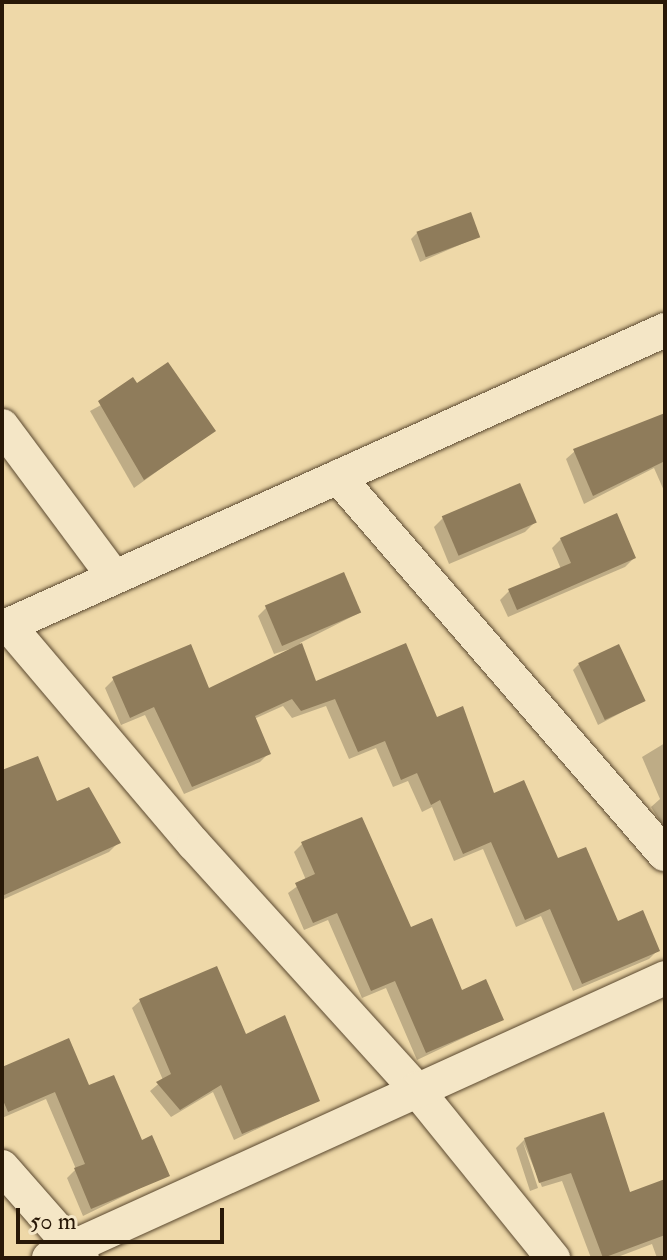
<!DOCTYPE html>
<style>
body{margin:0}
#map{position:relative;width:667px;height:1260px;overflow:hidden;background:#eed8a8;font-family:"IM FELL Double Pica",serif}
div>[style]{position:absolute}
.shadow>*{inset:0;background:#0003}
.building>*{inset:0;background:#8f7c5b;transform-origin:0 0}
.roads{filter:drop-shadow(0 0 2px #5a482f) drop-shadow(0 0 2px #5a482f)}
.minor>*{height:34px;margin:-17px;padding:0 17px;transform-origin:17px;border-radius:17px;background:#f4e6c6}
span{translate:-50% -50%;white-space:nowrap;text-align:center;line-height:1.15;-webkit-text-stroke:8px #f4e6c6;paint-order:stroke}
.frame{position:absolute;inset:0;border:4px solid #281807;pointer-events:none}
.scale{position:absolute;left:16px;top:1208px;width:208px;height:36px;box-sizing:border-box;border:4px solid #281807;border-top:0;padding-left:10px;font-size:24px;line-height:28px;white-space:nowrap;color:#281807;-webkit-text-stroke:6px #f4e6c6;paint-order:stroke}
</style>
<div id="map">
<div class="shadow">
<i style="clip-path:polygon(417px 233px,478px 237px,420px 262px,411px 239px)"></i>
<i style="clip-path:polygon(136px 386px,213px 431px,134px 488px,90px 411px)"></i>
<i style="clip-path:polygon(665px 414px,665px 493px,654px 468px,584px 504px,566px 459px,575px 451px)"></i>
<i style="clip-path:polygon(519px 485px,534px 523px,525px 532px,449px 564px,434px 527px,443px 518px)"></i>
<i style="clip-path:polygon(561px 539px,634px 558px,625px 567px,508px 617px,500px 600px,509px 591px,561px 569px,552px 548px)"></i>
<i style="clip-path:polygon(267px 607px,359px 613px,300px 643px,314px 683px,436px 720px,493px 796px,617px 923px,658px 950px,649px 959px,573px 991px,541px 916px,516px 927px,483px 849px,454px 861px,432px 807px,422px 812px,408px 781px,393px 787px,376px 748px,349px 759px,326px 706px,292px 718px,283px 706px,254px 719px,268px 754px,260px 762px,184px 794px,145px 715px,121px 725px,105px 688px,114px 679px,208px 691px,299px 646px,274px 654px,258px 616px)"></i>
<i style="clip-path:polygon(579px 664px,643px 701px,598px 725px,573px 670px)"></i>
<i style="clip-path:polygon(665px 743px,665px 829px,651px 807px,660px 799px,642px 757px)"></i>
<i style="clip-path:polygon(2px 773px,56px 803px,118px 843px,109px 852px,2px 900px)"></i>
<i style="clip-path:polygon(303px 843px,410px 929px,461px 992px,501px 1020px,417px 1060px,386px 988px,362px 998px,328px 920px,304px 930px,288px 893px,306px 880px,294px 852px)"></i>
<i style="clip-path:polygon(140px 1001px,245px 1036px,318px 1100px,234px 1140px,213px 1092px,171px 1117px,150px 1091px,163px 1080px,132px 1008px)"></i>
<i style="clip-path:polygon(2px 1069px,88px 1088px,167px 1175px,83px 1216px,67px 1178px,76px 1169px,46px 1099px,2px 1118px)"></i>
<i style="clip-path:polygon(525px 1139px,628px 1195px,665px 1181px,665px 1258px,657px 1258px,652px 1244px,615px 1258px,591px 1258px,562px 1181px,542px 1187px,523px 1142px,538px 1188px,530px 1191px,516px 1148px)"></i>
</div>
<div class="building">
<i style="left:471px;top:212px;width:27px;height:58px;rotate:70deg"></i>
<i style="clip-path:polygon(168px 362px,216px 431px,144px 480px,98px 401px,133px 377px,137px 383px)"></i>
<i style="clip-path:polygon(665px 413px,665px 461px,593px 496px,573px 449px)"></i>
<i style="left:520px;top:483px;width:43px;height:85px;rotate:67deg"></i>
<i style="clip-path:polygon(617px 513px,636px 558px,517px 610px,508px 589px,571px 563px,560px 538px)"></i>
<i style="left:344px;top:572px;width:44px;height:86px;rotate:67deg"></i>
<i style="clip-path:polygon(302px 643px,316px 681px,406px 643px,437px 717px,463px 706px,494px 793px,524px 780px,558px 858px,586px 847px,618px 921px,643px 910px,660px 951px,582px 984px,550px 909px,525px 920px,491px 842px,463px 854px,440px 800px,431px 805px,417px 773px,401px 780px,385px 741px,358px 752px,335px 699px,301px 711px,292px 699px,255px 716px,271px 754px,192px 787px,154px 707px,130px 718px,112px 677px,191px 644px,209px 688px)"></i>
<i style="left:619px;top:644px;width:63px;height:45px;rotate:65deg"></i>
<i style="clip-path:polygon(38px 756px,57px 801px,89px 787px,121px 843px,2px 896px,2px 770px)"></i>
<i style="clip-path:polygon(362px 817px,411px 927px,432px 918px,462px 990px,486px 979px,504px 1020px,426px 1053px,395px 981px,371px 991px,337px 913px,313px 923px,295px 883px,315px 874px,301px 842px)"></i>
<i style="clip-path:polygon(217px 966px,246px 1034px,285px 1015px,320px 1101px,242px 1134px,221px 1085px,180px 1110px,156px 1082px,171px 1074px,139px 999px)"></i>
<i style="clip-path:polygon(69px 1038px,89px 1085px,114px 1075px,142px 1140px,152px 1135px,170px 1176px,91px 1209px,74px 1168px,85px 1164px,55px 1092px,8px 1112px,2px 1098px,2px 1067px)"></i>
<i style="clip-path:polygon(604px 1112px,630px 1192px,665px 1179px,665px 1235px,603px 1258px,571px 1173px,539px 1183px,524px 1138px)"></i>
</div>
<div class="roads">
<div class="minor">
<i style="left:2px;top:426px;width:188px;rotate:53.4deg"></i>
<i style="left:338px;top:477px;width:499px;rotate:49.1deg"></i>
<i style="left:8px;top:625px;width:287px;rotate:49.7deg"></i>
<i style="left:194px;top:844px;width:331px;rotate:47.8deg"></i>
<i style="left:416px;top:1089px;width:218px;rotate:51deg"></i>
<i style="left:2px;top:628px;width:727px;rotate:-24.2deg"></i>
<i style="left:2px;top:1167px;width:121px;rotate:48.7deg"></i>
<i style="left:49px;top:1258px;width:677px;rotate:-24.44deg"></i>
</div>
</div>
<div class="frame"></div>
<div class="scale">50 m</div>
</div>
